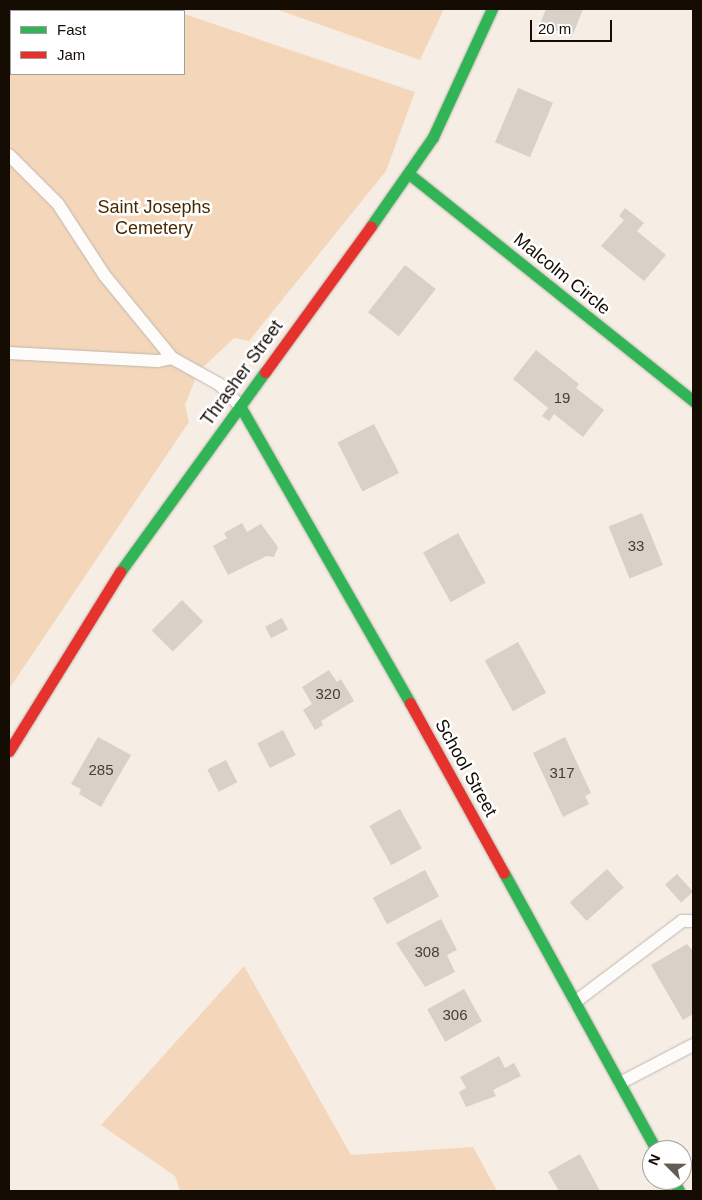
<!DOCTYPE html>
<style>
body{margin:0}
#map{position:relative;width:702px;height:1200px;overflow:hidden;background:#f6ede4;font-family:Arial,sans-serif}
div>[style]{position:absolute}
.green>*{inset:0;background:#f4d7ba}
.building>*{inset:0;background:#d9d0c8;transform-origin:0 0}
.roads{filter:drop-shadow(0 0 1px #beb6ae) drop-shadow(0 0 1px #beb6ae)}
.lane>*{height:12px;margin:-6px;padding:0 6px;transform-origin:6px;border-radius:6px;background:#fefcfb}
.fast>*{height:11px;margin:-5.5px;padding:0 5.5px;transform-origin:5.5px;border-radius:5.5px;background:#30b455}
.jam>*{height:11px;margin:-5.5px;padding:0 5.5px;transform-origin:5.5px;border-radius:5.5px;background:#e5322d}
span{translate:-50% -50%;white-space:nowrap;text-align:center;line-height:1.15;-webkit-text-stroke:5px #fff;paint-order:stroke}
.number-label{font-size:15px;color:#463d35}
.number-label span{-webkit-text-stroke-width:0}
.park-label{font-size:18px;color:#482a02}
.street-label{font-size:18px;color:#150c04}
.frame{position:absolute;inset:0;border:10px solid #150c04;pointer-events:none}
.legend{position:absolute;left:10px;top:10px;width:175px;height:65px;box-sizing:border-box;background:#fff;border:1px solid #a19e9b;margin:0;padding:6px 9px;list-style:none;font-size:15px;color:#150c04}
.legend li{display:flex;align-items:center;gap:10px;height:25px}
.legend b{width:25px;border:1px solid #a19e9b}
.north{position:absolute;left:642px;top:1140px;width:50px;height:50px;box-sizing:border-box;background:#fff;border:1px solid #a19e9b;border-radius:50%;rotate:293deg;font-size:14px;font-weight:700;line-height:20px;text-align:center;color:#150c04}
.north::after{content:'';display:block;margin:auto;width:18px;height:22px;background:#645b52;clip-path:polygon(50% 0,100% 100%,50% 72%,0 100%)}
.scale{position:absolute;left:530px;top:20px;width:82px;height:22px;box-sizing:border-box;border:2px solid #150c04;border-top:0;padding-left:6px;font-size:15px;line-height:18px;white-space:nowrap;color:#150c04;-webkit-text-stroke:4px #fff;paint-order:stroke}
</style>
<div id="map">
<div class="green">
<i style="clip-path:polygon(9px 9px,175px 11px,11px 11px,11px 74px,184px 74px,184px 14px,415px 92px,386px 171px,249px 341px,234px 338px,198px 372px,185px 405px,189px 422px,9px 689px)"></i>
<i style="clip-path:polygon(276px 9px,444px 9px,420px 60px)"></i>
<i style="clip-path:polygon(244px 966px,351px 1155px,473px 1147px,497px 1191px,180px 1191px,175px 1176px,101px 1125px)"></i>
</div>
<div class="building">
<i style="clip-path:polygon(546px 9px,583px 9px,572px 37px,540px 24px)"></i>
<i style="left:518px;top:88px;width:38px;height:59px;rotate:23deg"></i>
<i style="clip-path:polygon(625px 208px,644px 223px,637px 231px,666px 255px,644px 281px,601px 246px,624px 220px,619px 216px)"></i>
<i style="left:405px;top:265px;width:39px;height:60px;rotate:38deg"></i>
<i style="clip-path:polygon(536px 350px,579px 384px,576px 388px,604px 410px,583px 437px,554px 414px,549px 421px,542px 416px,548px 408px,513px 379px)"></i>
<i style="left:374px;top:424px;width:55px;height:41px;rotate:63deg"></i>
<i style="left:642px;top:513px;width:56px;height:36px;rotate:68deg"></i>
<i style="clip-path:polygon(242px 523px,247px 532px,261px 524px,278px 547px,274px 557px,267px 556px,228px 575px,213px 546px,227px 538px,224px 533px)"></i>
<i style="left:458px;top:533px;width:57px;height:40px;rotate:61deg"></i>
<i style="left:182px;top:600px;width:30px;height:43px;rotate:45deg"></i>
<i style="left:282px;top:618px;width:13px;height:19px;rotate:63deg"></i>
<i style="left:518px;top:642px;width:58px;height:38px;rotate:61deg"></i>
<i style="clip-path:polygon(329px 670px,337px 682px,341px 679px,354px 701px,321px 721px,323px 725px,315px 730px,303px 710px,312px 704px,302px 687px)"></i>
<i style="left:283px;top:730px;width:28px;height:29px;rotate:63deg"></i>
<i style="clip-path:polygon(98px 737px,131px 755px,101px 807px,79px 794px,81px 789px,71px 784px)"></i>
<i style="clip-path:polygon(565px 737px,591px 793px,585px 796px,589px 804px,563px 817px,533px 753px)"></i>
<i style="left:226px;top:760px;width:25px;height:21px;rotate:63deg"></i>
<i style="left:400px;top:809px;width:45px;height:35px;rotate:61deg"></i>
<i style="left:607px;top:869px;width:25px;height:50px;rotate:48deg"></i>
<i style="left:425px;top:870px;width:30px;height:59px;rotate:62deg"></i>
<i style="left:677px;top:874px;width:24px;height:16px;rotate:48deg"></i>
<i style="clip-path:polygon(441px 919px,457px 950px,447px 955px,455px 972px,425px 987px,396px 943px)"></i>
<i style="clip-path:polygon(687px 944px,693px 951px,693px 1014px,683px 1020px,651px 965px)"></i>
<i style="left:464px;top:989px;width:37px;height:42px;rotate:61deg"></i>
<i style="clip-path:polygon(499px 1056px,505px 1068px,514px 1063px,521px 1076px,493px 1090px,496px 1096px,466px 1107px,459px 1092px,466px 1088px,460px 1077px)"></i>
<i style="clip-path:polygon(580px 1154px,600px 1191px,559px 1191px,548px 1172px)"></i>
</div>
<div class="roads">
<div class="lane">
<i style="left:9px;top:155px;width:69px;rotate:45deg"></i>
<i style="left:58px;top:204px;width:86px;rotate:56.9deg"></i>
<i style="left:105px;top:276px;width:106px;rotate:50.7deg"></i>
<i style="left:9px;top:353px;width:149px;rotate:3.1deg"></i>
<i style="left:158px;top:361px;width:14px;rotate:-12deg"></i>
<i style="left:172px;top:358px;width:54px;rotate:29deg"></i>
<i style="left:219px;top:384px;width:30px;rotate:46deg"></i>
<i style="left:575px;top:1002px;width:134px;rotate:-37.1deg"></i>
<i style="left:682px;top:921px;width:11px"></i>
<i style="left:620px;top:1083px;width:82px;rotate:-27.5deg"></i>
</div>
<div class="fast">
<i style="left:409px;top:174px;width:364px;rotate:38.6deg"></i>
<i style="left:371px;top:226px;width:108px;rotate:-55.1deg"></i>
<i style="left:433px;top:137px;width:141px;rotate:-65.3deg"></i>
<i style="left:240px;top:406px;width:342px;rotate:60.2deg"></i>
<i style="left:120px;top:572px;width:247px;rotate:-54.1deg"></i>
<i style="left:504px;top:873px;width:316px;rotate:61.2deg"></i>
<i style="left:673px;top:1180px;width:13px;rotate:61deg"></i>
</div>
<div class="jam">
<i style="left:265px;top:372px;width:180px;rotate:-54deg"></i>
<i style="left:410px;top:703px;width:194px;rotate:61.1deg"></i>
<i style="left:9px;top:751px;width:211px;rotate:-58.2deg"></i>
</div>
</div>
<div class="number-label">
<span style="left:562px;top:398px">19</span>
<span style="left:636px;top:546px">33</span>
<span style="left:328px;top:694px">320</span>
<span style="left:101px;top:770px">285</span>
<span style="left:562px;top:773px">317</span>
<span style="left:427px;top:952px">308</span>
<span style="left:455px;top:1015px">306</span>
</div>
<div class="park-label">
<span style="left:154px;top:218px">Saint Josephs<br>Cemetery</span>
</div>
<div class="street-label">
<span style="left:562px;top:274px;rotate:39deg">Malcolm Circle</span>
<span style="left:242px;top:373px;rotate:-54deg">Thrasher Street</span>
<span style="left:466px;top:768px;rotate:61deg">School Street</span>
</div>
<div class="frame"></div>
<ul class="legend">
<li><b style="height:6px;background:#30b455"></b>Fast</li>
<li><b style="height:6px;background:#e5322d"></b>Jam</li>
</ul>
<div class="north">N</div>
<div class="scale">20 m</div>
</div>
